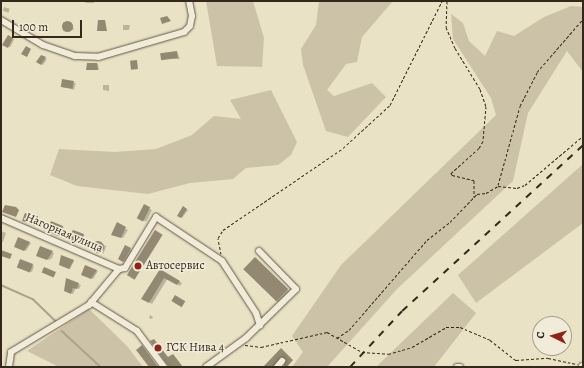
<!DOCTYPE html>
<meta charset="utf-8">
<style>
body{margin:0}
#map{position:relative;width:584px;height:368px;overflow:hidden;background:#eae2c5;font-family:Alegreya,serif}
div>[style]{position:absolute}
.green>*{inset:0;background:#cbc2a8}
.shadow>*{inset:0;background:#0003;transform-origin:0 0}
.stream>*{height:1.5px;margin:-0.75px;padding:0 0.75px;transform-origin:0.75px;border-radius:0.75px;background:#aca38b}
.building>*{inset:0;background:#938973;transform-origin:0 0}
.round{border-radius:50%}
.path>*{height:1px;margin-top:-0.5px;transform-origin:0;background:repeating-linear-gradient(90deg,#35281a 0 3px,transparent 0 5px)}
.roads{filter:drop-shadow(0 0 1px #625645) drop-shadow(0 0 1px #625645)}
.minor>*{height:6px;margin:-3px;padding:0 3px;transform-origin:3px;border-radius:3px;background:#f1ecd9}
.rail>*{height:1.5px;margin-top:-0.75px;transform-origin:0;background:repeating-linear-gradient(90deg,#35281a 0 7px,transparent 0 14px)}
.dots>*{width:11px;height:11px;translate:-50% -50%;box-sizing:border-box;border:2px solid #f1ecd9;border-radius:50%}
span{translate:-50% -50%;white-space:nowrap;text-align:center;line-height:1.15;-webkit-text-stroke:3px #f1ecd9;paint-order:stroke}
.street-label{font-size:12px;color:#35281a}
.poi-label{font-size:12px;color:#35281a}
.left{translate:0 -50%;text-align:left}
.frame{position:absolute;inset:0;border:2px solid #35281a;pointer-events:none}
.north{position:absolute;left:532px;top:316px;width:40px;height:40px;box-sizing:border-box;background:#f1ecd9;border:1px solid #a69e8d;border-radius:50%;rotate:275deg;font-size:11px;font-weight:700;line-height:16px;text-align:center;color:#35281a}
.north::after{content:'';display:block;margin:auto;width:14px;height:18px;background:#8f2418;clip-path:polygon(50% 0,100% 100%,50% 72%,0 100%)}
.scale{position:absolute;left:12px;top:20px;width:70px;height:18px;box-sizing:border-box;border:2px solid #35281a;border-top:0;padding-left:5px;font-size:12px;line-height:14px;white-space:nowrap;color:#35281a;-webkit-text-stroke:3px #f1ecd9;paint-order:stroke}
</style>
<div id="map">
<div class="green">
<i style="clip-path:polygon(206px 1px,253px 1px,264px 38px,262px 67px,217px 66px)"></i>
<i style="clip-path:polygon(319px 1px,393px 1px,362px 37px,357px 62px,346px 64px,327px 90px,334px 96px,372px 83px,386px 97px,348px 137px,326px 131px,303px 65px,301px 49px,316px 25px)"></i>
<i style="clip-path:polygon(571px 6px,583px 7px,583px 72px,567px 51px,528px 113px,513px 181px,397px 289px,327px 367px,292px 367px,303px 352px,292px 336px,341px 265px,496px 115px,491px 98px,453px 39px,451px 14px,463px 23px,469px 41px,485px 56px,497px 31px,514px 36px,544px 17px)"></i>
<i style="clip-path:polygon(271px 90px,297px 142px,291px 155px,278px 165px,246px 168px,233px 179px,190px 183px,148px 194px,77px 186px,50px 175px,59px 149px,115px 152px,156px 149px,192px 135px,214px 116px,241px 119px,230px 100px)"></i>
<i style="clip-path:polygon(583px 164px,583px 223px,476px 303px,458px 275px)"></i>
<i style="clip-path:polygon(453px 293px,476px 313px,434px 367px,376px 367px)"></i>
<i style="clip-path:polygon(89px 309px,127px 346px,143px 367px,59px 367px,27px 351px)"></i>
</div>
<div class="shadow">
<i style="clip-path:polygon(84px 1px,94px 1px,94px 3px,86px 3px)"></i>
<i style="left:4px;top:7px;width:6px;height:4px;rotate:18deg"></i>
<i style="clip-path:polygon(63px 22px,72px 24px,74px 30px,63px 31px)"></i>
<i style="clip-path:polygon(123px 25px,130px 25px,129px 30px,123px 30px)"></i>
<i style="left:8px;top:36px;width:7px;height:9px;rotate:27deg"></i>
<i style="clip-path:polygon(177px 52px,180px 59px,162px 59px)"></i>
<i style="clip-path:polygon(41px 56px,47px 59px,43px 65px,38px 62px)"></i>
<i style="clip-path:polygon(88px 64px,98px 64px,99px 70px,88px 69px)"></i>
<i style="left:63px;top:80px;width:13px;height:7px;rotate:13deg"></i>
<i style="clip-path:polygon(103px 85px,109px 85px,109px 91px,103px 90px)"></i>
<i style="left:144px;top:206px;width:9px;height:13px;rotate:27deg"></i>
<i style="clip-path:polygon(183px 208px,188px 210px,182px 218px,178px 216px)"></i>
<i style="clip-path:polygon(25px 214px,39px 218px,40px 222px,36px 226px,23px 221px)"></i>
<i style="left:52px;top:222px;width:13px;height:10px;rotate:23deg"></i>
<i style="clip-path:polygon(117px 224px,128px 230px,123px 238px,112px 235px)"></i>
<i style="clip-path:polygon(1px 231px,6px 233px,3px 242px,1px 241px)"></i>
<i style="clip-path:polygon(73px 232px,86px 239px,83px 245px,69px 239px)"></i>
<i style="clip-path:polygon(19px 238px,31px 243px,26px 251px,15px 246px)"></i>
<i style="left:95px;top:242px;width:12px;height:8px;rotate:20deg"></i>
<i style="clip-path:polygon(41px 247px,54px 253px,52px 258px,49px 260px,38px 255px)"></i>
<i style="left:126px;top:247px;width:10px;height:14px;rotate:29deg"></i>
<i style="clip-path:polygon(62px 256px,74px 261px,70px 269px,60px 264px)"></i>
<i style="clip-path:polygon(255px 258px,290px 292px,279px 303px,276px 301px)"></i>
<i style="clip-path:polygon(32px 265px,34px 266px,32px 272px,19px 267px)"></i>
<i style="clip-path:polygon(86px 266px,98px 271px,93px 279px,82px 274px)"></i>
<i style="clip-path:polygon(160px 270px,182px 283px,180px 286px,168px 278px,152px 304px,143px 298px)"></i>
<i style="clip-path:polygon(67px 280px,81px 285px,79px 289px,76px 288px,73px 294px,65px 291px)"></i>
<i style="clip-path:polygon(150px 315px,153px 317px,152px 319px,149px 318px)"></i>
</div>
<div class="stream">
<i style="left:1px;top:285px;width:35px;rotate:24deg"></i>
<i style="left:33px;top:299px;width:33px;rotate:44deg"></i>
<i style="left:62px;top:331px;width:53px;rotate:42.7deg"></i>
</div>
<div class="building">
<i style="clip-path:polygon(167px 16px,171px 21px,162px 24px,160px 18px)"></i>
<i style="clip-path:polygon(98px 20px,105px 20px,107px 31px,97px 31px)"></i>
<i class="round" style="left:61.5px;top:20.5px;width:11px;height:11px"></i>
<i style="clip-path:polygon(8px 35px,13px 38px,8px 48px,2px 45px)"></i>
<i style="clip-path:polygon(26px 46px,31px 49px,27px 57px,21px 54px)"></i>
<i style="left:177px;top:51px;width:7px;height:17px;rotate:82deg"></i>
<i style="clip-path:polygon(41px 55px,46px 57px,41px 65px,36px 62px)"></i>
<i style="left:137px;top:60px;width:9px;height:7px;rotate:84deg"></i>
<i style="clip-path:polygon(87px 63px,97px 63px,98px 70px,86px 70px)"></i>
<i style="left:62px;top:79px;width:12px;height:8px;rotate:9deg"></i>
<i style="left:144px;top:204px;width:7px;height:16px;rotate:27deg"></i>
<i style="clip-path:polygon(5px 205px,16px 207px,19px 210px,16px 217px,2px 212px)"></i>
<i style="clip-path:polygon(183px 206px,187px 209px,181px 218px,177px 216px)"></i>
<i style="clip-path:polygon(25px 213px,38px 216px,38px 225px,22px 221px)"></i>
<i style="left:51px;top:221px;width:13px;height:11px;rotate:23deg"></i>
<i style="clip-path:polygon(117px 222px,126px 227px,121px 238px,111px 235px)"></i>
<i style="clip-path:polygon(73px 230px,84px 234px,82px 245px,67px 239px)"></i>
<i style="left:155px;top:230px;width:9px;height:53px;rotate:32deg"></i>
<i style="clip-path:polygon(18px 237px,30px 242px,24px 251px,14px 247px)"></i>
<i class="round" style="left:92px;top:241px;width:12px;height:12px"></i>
<i style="clip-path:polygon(125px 245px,131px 248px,123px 262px,118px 259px)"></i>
<i style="clip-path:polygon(40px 246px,53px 251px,47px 260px,36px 256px)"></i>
<i style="clip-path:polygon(1px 250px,12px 254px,10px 259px,1px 256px)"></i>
<i style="clip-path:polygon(61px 255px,74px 260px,69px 269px,59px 265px)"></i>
<i style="left:255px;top:257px;width:46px;height:17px;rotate:44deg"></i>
<i style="left:20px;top:259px;width:14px;height:9px;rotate:21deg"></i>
<i style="clip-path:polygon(85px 265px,97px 270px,91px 279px,81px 275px)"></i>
<i style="left:44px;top:267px;width:13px;height:6px;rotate:23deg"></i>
<i style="clip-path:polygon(160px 269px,180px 281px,177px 285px,164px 278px,149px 303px,141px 299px)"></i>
<i style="clip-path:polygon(66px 278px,79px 283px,77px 289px,73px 288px,71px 294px,64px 291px)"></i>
<i style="left:175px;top:295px;width:12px;height:7px;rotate:31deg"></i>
<i style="clip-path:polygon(154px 339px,168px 357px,173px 354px,183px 367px,169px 367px,150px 341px)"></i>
<i style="clip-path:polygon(142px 345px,158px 367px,149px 367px,136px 350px)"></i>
<i style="clip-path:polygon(281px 348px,293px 360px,287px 367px,283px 367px,286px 360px,281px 357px,273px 367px,263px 367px)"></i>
</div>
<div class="path">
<i style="left:447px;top:1px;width:26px;rotate:92deg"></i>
<i style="left:446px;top:27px;width:23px;rotate:67deg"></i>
<i style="left:455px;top:48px;width:48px;rotate:58.6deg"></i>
<i style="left:480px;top:89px;width:18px;rotate:71deg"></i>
<i style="left:486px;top:106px;width:35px;rotate:95deg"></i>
<i style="left:483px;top:141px;width:8px;rotate:120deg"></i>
<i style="left:479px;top:148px;width:38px;rotate:138deg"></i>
<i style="left:451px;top:173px;width:2px;rotate:63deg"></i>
<i style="left:452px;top:175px;width:23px;rotate:13deg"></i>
<i style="left:474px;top:180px;width:17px;rotate:90deg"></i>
<i style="left:498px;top:185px;width:82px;rotate:-74.4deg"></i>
<i style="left:520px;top:106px;width:38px;rotate:-63deg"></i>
<i style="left:537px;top:72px;width:70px;rotate:-49deg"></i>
<i style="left:221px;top:254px;width:16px;rotate:-101deg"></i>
<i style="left:218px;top:238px;width:9px;rotate:-58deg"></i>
<i style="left:223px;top:230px;width:145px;rotate:-34.3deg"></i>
<i style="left:343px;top:148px;width:64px;rotate:-42.5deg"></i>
<i style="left:390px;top:105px;width:116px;rotate:-63.4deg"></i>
<i style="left:337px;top:338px;width:14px;rotate:-34deg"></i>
<i style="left:349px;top:330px;width:119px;rotate:-49.1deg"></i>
<i style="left:427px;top:240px;width:29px;rotate:-38deg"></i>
<i style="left:450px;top:222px;width:39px;rotate:-46deg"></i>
<i style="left:477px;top:194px;width:9px;rotate:-6deg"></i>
<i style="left:486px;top:193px;width:14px;rotate:-30deg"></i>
<i style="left:498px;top:186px;width:19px;rotate:6deg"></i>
<i style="left:517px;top:188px;width:9px;rotate:-21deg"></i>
<i style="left:525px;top:185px;width:76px;rotate:-40.2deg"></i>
<i style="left:245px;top:345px;width:16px;rotate:7deg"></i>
<i style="left:261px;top:347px;width:68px;rotate:-12.8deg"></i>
<i style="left:327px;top:332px;width:40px;rotate:29.7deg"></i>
<i style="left:362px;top:352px;width:26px;rotate:4deg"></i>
<i style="left:388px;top:354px;width:25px;rotate:-16deg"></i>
<i style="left:412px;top:347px;width:39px;rotate:-30deg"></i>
<i style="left:446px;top:327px;width:14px"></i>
<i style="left:460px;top:327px;width:33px;rotate:23deg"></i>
<i style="left:490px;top:340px;width:33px;rotate:38deg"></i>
<i style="left:516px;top:360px;width:32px;rotate:-4deg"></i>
<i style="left:548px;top:358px;width:30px;rotate:12deg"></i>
</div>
<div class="roads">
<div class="minor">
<i style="left:1px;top:20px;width:49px;rotate:30.8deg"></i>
<i style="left:43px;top:45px;width:34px;rotate:19deg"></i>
<i style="left:75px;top:56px;width:23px;rotate:2deg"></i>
<i style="left:98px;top:57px;width:90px;rotate:-16.2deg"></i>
<i style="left:184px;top:32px;width:8px;rotate:-45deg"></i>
<i style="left:190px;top:26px;width:10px;rotate:-79deg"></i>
<i style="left:192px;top:16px;width:15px;rotate:-101deg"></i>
<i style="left:1px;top:218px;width:129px;rotate:23.4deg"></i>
<i style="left:91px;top:302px;width:54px;rotate:32.2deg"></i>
<i style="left:137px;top:331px;width:45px;rotate:53.1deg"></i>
<i style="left:582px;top:366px;width:1px;rotate:45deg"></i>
<i style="left:9px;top:367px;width:15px;rotate:-82deg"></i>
<i style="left:11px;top:352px;width:91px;rotate:-31.1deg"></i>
<i style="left:89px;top:305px;width:47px;rotate:-50.2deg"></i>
<i style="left:119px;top:269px;width:6px;rotate:-9deg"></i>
<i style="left:125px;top:268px;width:60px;rotate:-58.7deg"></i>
<i style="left:156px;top:217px;width:79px;rotate:33.7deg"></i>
<i style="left:222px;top:261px;width:62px;rotate:56.8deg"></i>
<i style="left:256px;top:313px;width:13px;rotate:72deg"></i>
<i style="left:206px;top:367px;width:49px;rotate:-35.9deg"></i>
<i style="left:246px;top:338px;width:70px;rotate:-44.4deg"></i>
<i style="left:296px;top:289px;width:53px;rotate:-134.2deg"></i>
<i style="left:277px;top:367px;width:8px;rotate:-50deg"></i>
<i style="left:457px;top:367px;width:3px"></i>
</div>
</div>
<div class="rail">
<i style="left:350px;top:367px;width:76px;rotate:-47.1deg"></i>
<i style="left:402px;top:311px;width:246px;rotate:-42.5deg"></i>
</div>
<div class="dots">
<i style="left:138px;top:266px;background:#8f2418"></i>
<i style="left:158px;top:348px;background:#8f2418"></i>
</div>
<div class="street-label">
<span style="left:64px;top:233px;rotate:23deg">Нагорная улица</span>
</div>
<div class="poi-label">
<span class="left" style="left:146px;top:266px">Автосервис</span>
<span class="left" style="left:166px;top:348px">ГСК Нива 4</span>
</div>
<div class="frame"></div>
<div class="north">С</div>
<div class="scale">100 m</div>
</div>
